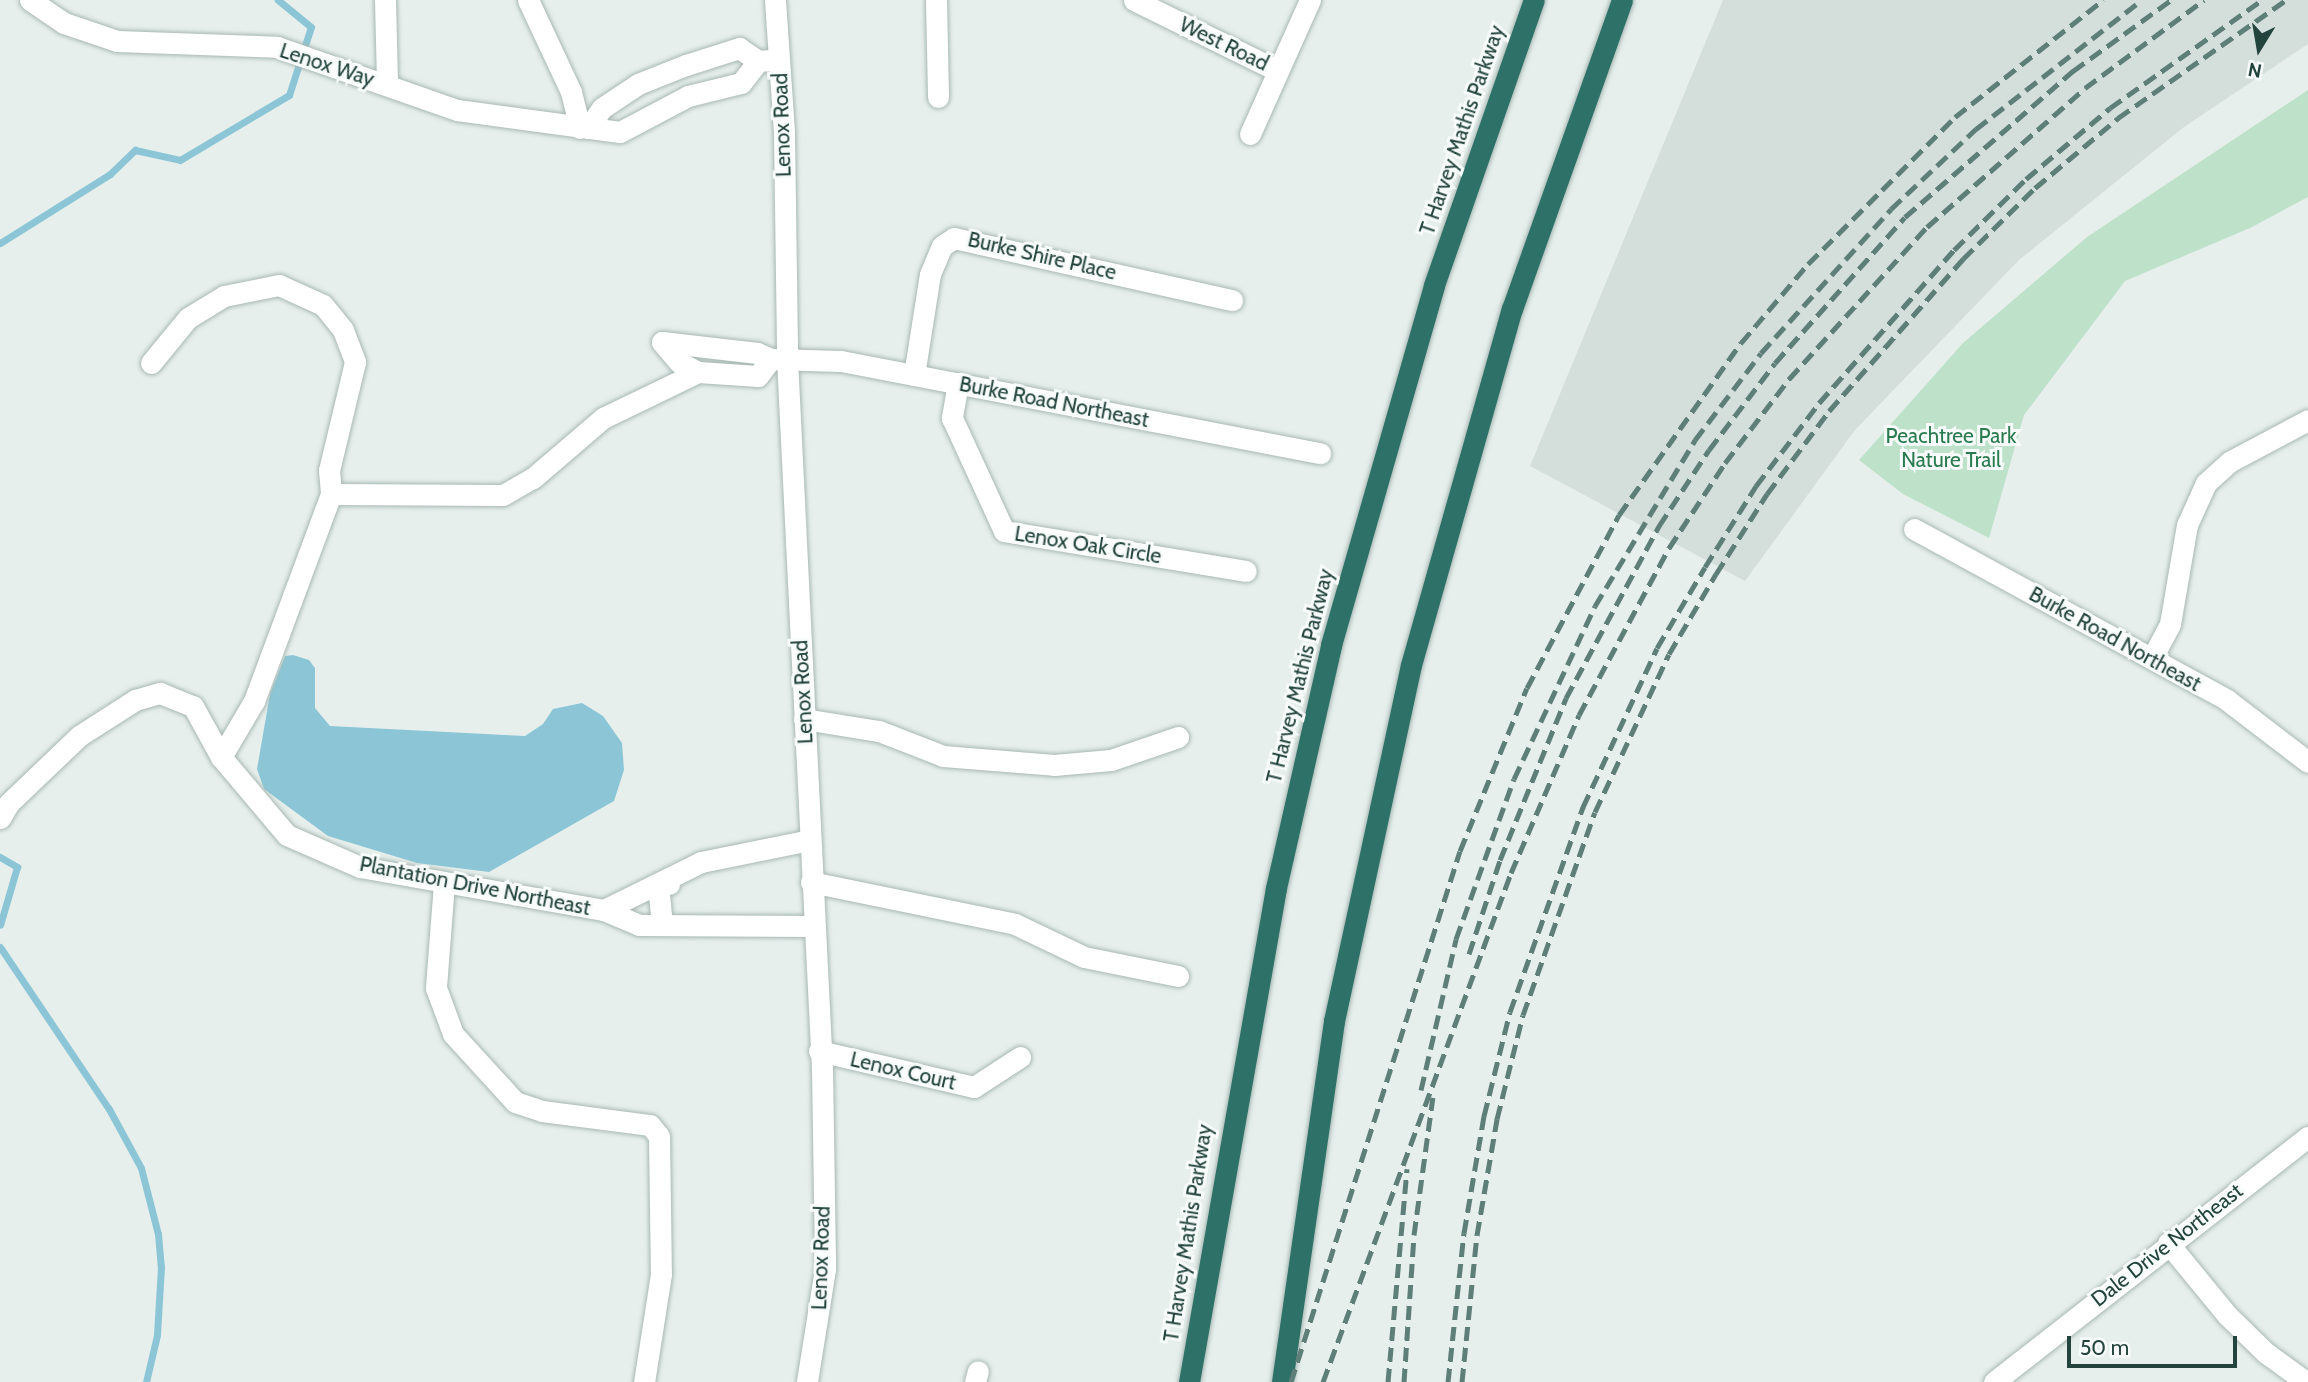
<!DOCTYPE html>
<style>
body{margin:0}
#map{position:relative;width:2308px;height:1382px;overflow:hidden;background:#e6efec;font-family:Cabin,sans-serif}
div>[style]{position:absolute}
.built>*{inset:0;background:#d4dfdb}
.green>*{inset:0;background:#bee1ca}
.water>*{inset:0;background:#8cc6d6}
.stream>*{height:7px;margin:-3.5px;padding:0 3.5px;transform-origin:3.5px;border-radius:3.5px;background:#8cc6d6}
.roads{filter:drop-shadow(0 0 2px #a8b8b4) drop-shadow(0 0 2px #a8b8b4)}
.minor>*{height:21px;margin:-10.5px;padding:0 10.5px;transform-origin:10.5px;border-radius:10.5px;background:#fff}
.highway>*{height:21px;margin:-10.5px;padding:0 10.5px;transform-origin:10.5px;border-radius:10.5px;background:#2d7168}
.rail>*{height:5px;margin-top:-2.5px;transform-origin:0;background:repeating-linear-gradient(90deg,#5e7e78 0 14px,transparent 0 21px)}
span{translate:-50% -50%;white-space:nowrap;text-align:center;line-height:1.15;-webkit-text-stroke:6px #f7fbf9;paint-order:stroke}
.street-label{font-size:21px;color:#23433d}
.park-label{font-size:21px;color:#2a7c50}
.north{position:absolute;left:2224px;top:14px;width:70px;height:70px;-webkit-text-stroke:5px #f7fbf9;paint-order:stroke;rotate:191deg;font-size:19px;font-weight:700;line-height:28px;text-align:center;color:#23433d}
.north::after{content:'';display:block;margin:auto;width:24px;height:32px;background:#23433d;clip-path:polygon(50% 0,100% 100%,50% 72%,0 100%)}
.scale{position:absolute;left:2067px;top:1336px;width:170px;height:32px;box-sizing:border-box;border:4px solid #23433d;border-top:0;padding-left:9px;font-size:21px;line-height:24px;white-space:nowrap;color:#23433d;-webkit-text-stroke:5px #f7fbf9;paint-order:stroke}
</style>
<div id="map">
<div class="built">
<i style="clip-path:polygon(1723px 0,2308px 0,2308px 44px,2184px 127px,2019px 260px,1855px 430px,1745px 581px,1530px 466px)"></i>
</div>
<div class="green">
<i style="clip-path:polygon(2308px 90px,2308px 197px,2250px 228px,2125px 281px,2024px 415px,1989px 538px,1903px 494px,1859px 460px,1963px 343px,2087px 237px)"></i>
</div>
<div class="water">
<i style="clip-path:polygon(293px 655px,309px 660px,315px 668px,315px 708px,330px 726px,525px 736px,543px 724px,553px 709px,582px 703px,603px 716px,622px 743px,624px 770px,614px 801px,489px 872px,417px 863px,328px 836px,264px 789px,257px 769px,270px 694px,285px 656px)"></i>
</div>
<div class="stream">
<i style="left:0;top:243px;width:130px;rotate:-32.1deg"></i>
<i style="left:110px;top:174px;width:35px;rotate:-44deg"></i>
<i style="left:135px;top:150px;width:46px;rotate:12.5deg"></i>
<i style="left:180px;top:160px;width:127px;rotate:-30.8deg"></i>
<i style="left:289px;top:95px;width:71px;rotate:-72.1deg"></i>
<i style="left:311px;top:27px;width:43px;rotate:-140.7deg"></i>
<i style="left:0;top:857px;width:20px;rotate:30deg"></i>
<i style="left:17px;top:867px;width:60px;rotate:106.3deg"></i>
<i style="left:0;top:947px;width:195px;rotate:56.1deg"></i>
<i style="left:109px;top:1109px;width:67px;rotate:61.5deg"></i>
<i style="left:141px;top:1168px;width:68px;rotate:75.6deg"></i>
<i style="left:158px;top:1234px;width:33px;rotate:85deg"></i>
<i style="left:161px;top:1267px;width:68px;rotate:93.4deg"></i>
<i style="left:157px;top:1335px;width:48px;rotate:103.2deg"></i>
</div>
<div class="roads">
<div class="minor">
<i style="left:30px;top:0;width:41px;rotate:34.1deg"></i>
<i style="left:64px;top:23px;width:56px;rotate:18.8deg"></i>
<i style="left:117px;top:41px;width:160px;rotate:2.1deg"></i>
<i style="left:277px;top:47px;width:191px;rotate:19.3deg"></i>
<i style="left:457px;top:110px;width:164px;rotate:7.7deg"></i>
<i style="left:620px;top:132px;width:77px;rotate:-27.9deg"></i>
<i style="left:688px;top:96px;width:55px;rotate:-13.8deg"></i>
<i style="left:741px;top:83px;width:28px;rotate:-52deg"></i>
<i style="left:385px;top:0;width:84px;rotate:88.6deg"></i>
<i style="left:528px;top:0;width:102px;rotate:64.9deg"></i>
<i style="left:571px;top:92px;width:37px;rotate:76deg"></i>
<i style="left:775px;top:0;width:133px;rotate:86.1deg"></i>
<i style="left:784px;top:133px;width:226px;rotate:89.2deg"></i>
<i style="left:787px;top:359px;width:711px;rotate:87.18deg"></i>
<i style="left:822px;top:1069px;width:200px;rotate:89.1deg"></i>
<i style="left:825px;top:1269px;width:114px;rotate:99.1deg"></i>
<i style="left:936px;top:0;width:97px;rotate:88.8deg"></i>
<i style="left:1134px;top:0;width:158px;rotate:26.2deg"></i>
<i style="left:588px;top:128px;width:24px;rotate:-55deg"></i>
<i style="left:602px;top:108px;width:43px;rotate:-33.7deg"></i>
<i style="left:638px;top:84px;width:52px;rotate:-21.6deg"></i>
<i style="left:686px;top:65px;width:56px;rotate:-17.8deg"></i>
<i style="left:739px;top:48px;width:23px;rotate:34deg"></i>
<i style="left:758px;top:61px;width:13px;rotate:-4deg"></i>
<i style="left:1250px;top:134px;width:147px;rotate:-65.9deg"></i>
<i style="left:662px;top:342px;width:96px;rotate:6.6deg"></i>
<i style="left:757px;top:353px;width:15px;rotate:23deg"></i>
<i style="left:771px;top:359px;width:70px;rotate:1.6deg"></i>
<i style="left:841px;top:361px;width:488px;rotate:10.9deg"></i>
<i style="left:662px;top:342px;width:26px;rotate:50deg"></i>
<i style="left:679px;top:362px;width:21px;rotate:28deg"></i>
<i style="left:698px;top:372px;width:60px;rotate:3.8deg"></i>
<i style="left:758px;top:376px;width:21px;rotate:-53deg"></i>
<i style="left:151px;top:363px;width:58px;rotate:-50.6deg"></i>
<i style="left:188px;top:318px;width:42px;rotate:-31.4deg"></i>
<i style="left:224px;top:296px;width:56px;rotate:-11.3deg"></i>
<i style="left:279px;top:285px;width:48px;rotate:24.4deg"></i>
<i style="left:323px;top:305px;width:32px;rotate:51deg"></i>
<i style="left:343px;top:330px;width:34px;rotate:69deg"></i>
<i style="left:355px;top:362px;width:111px;rotate:103.5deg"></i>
<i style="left:329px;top:470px;width:24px;rotate:85deg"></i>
<i style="left:331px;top:494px;width:221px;rotate:110.4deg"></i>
<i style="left:254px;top:701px;width:65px;rotate:120.5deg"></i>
<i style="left:914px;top:375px;width:102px;rotate:-81deg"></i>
<i style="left:930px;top:274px;width:30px;rotate:-67deg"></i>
<i style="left:942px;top:246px;width:14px;rotate:-34deg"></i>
<i style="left:954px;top:238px;width:285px;rotate:12.6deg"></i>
<i style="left:958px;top:383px;width:36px;rotate:100deg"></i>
<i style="left:952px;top:418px;width:124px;rotate:65.3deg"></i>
<i style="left:1004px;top:531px;width:245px;rotate:9.4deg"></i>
<i style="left:331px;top:494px;width:172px;rotate:0.3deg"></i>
<i style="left:503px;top:495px;width:34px;rotate:-30deg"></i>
<i style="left:533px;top:478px;width:92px;rotate:-40.6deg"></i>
<i style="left:603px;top:418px;width:106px;rotate:-25.8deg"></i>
<i style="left:1914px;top:529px;width:357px;rotate:28.6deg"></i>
<i style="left:2227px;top:700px;width:102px;rotate:37.4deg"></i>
<i style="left:2152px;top:658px;width:38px;rotate:-62deg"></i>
<i style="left:2170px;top:624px;width:100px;rotate:-80.3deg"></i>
<i style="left:2187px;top:525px;width:46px;rotate:-65.7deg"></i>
<i style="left:2206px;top:483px;width:31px;rotate:-42deg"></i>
<i style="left:2229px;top:462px;width:89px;rotate:-28deg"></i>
<i style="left:804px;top:719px;width:76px;rotate:9.1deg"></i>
<i style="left:879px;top:731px;width:69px;rotate:21.3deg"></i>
<i style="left:943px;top:756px;width:111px;rotate:4.6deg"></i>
<i style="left:1054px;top:765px;width:57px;rotate:-5deg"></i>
<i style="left:1111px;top:760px;width:71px;rotate:-18.9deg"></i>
<i style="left:0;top:818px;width:17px;rotate:-59deg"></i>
<i style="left:9px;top:803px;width:97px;rotate:-43.7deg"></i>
<i style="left:79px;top:736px;width:67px;rotate:-32.7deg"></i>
<i style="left:135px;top:700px;width:26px;rotate:-16deg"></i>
<i style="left:160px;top:693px;width:35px;rotate:22deg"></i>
<i style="left:193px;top:706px;width:58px;rotate:61.2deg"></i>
<i style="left:221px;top:757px;width:102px;rotate:49.8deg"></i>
<i style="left:287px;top:835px;width:80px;rotate:23.7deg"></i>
<i style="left:360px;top:867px;width:248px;rotate:10deg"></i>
<i style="left:604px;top:910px;width:38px;rotate:23deg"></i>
<i style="left:639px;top:925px;width:174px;rotate:0.3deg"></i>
<i style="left:811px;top:882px;width:208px;rotate:11.6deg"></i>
<i style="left:1015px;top:924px;width:76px;rotate:25.6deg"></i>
<i style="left:1084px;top:957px;width:96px;rotate:11.4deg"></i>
<i style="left:444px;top:883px;width:105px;rotate:94.4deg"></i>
<i style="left:436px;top:988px;width:49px;rotate:69.7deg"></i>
<i style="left:453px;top:1034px;width:92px;rotate:47.6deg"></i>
<i style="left:515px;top:1102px;width:28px;rotate:18deg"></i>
<i style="left:542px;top:1111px;width:109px;rotate:7.4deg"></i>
<i style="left:650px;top:1125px;width:14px;rotate:51deg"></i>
<i style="left:659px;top:1136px;width:138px;rotate:89.2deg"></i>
<i style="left:661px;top:1274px;width:109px;rotate:98.9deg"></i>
<i style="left:604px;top:910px;width:108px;rotate:-26.3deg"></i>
<i style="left:701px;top:862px;width:111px;rotate:-11.4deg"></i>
<i style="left:662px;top:925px;width:41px;rotate:-95.6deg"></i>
<i style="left:658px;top:884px;width:11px"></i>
<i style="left:819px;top:1051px;width:159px;rotate:13.1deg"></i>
<i style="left:974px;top:1087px;width:55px;rotate:-33.1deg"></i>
<i style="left:2168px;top:1243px;width:93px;rotate:50.7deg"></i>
<i style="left:2227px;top:1315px;width:54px;rotate:44.3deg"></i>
<i style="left:2266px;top:1353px;width:49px;rotate:35.9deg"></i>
<i style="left:975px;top:1382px;width:11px;rotate:-75deg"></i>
<i style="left:1994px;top:1382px;width:398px;rotate:-38deg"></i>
</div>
<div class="highway">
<i style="left:1189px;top:1382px;width:502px;rotate:-80.01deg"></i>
<i style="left:1276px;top:888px;width:249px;rotate:-77.2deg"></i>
<i style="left:1331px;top:645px;width:374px;rotate:-74deg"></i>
<i style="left:1434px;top:285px;width:302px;rotate:-70.7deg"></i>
<i style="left:1282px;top:1382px;width:365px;rotate:-81.8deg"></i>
<i style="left:1334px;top:1021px;width:364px;rotate:-77.8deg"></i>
<i style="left:1411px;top:665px;width:370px;rotate:-74.2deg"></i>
<i style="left:1512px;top:309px;width:328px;rotate:-70.4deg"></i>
</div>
</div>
<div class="rail">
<i style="left:1469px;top:954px;width:99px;rotate:-71.7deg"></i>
<i style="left:1500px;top:860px;width:175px;rotate:-67.8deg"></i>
<i style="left:1566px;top:698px;width:196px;rotate:-61.6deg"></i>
<i style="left:1659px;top:526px;width:91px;rotate:-56.7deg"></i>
<i style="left:1709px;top:450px;width:109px;rotate:-52.8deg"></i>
<i style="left:1775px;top:363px;width:195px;rotate:-48.3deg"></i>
<i style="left:1905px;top:217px;width:223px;rotate:-41deg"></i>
<i style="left:2073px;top:71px;width:121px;rotate:-35.9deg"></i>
<i style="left:1421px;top:1090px;width:155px;rotate:-76.9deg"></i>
<i style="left:1456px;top:939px;width:170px;rotate:-70.1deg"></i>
<i style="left:1514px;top:779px;width:191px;rotate:-64.9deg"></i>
<i style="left:1595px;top:606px;width:194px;rotate:-58.9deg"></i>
<i style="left:1695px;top:440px;width:109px;rotate:-52.8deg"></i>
<i style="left:1761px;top:353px;width:194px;rotate:-47.9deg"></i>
<i style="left:1891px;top:209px;width:117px;rotate:-43.3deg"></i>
<i style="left:1976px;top:129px;width:210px;rotate:-37.9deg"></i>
<i style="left:1291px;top:1382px;width:557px;rotate:-72.35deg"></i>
<i style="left:1460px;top:851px;width:176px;rotate:-67.7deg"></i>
<i style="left:1527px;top:688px;width:196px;rotate:-62deg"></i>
<i style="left:1619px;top:515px;width:211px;rotate:-54.7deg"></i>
<i style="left:1741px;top:343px;width:104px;rotate:-49.7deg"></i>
<i style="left:1808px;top:264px;width:208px;rotate:-45deg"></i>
<i style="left:1955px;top:117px;width:189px;rotate:-38.3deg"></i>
<i style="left:1323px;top:1382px;width:543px;rotate:-69.73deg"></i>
<i style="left:1511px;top:873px;width:172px;rotate:-66.7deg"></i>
<i style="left:1579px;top:715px;width:190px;rotate:-61.7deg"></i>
<i style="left:1669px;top:548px;width:102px;rotate:-56.6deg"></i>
<i style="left:1725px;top:463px;width:106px;rotate:-52.7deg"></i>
<i style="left:1789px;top:379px;width:205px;rotate:-47.8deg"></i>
<i style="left:1927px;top:227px;width:210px;rotate:-41.3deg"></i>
<i style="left:2085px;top:88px;width:148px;rotate:-36.5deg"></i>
<i style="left:1388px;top:1382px;width:214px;rotate:-84.9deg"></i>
<i style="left:1404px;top:1382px;width:147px;rotate:-86.1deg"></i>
<i style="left:1414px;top:1235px;width:139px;rotate:-82.2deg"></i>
<i style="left:1448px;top:1382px;width:150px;rotate:-83.9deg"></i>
<i style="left:1464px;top:1233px;width:119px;rotate:-80.3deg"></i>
<i style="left:1484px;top:1116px;width:107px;rotate:-76deg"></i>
<i style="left:1510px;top:1012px;width:218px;rotate:-70.4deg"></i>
<i style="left:1583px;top:807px;width:175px;rotate:-65deg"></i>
<i style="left:1657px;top:648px;width:94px;rotate:-59.3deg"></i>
<i style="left:1705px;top:567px;width:96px;rotate:-57.8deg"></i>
<i style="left:1756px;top:486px;width:104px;rotate:-52.8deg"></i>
<i style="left:1819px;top:403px;width:204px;rotate:-48.6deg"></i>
<i style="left:1954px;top:250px;width:101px;rotate:-44.6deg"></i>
<i style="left:2026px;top:179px;width:110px;rotate:-40.2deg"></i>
<i style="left:2110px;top:108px;width:186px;rotate:-35.4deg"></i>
<i style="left:1462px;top:1382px;width:148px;rotate:-84.2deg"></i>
<i style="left:1477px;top:1235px;width:118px;rotate:-80.2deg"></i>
<i style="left:1497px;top:1119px;width:107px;rotate:-76deg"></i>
<i style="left:1523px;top:1015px;width:215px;rotate:-70.5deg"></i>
<i style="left:1595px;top:812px;width:174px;rotate:-64.9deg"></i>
<i style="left:1669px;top:654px;width:93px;rotate:-59.6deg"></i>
<i style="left:1716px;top:574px;width:95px;rotate:-57.5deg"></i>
<i style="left:1767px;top:494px;width:104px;rotate:-53.2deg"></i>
<i style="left:1829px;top:411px;width:203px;rotate:-48.6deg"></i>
<i style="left:1963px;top:259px;width:101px;rotate:-44.6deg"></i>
<i style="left:2035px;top:188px;width:109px;rotate:-40.1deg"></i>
<i style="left:2118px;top:118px;width:205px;rotate:-35.1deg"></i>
</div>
<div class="street-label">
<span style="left:1224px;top:44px;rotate:26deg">West Road</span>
<span style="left:327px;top:65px;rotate:18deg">Lenox Way</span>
<span style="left:782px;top:125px;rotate:-92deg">Lenox Road</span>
<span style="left:1462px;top:130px;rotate:-71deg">T Harvey Mathis Parkway</span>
<span style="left:1042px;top:256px;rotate:13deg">Burke Shire Place</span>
<span style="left:1054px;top:402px;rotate:11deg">Burke Road Northeast</span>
<span style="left:1088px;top:545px;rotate:9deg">Lenox Oak Circle</span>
<span style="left:2115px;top:639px;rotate:29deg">Burke Road Northeast</span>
<span style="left:1300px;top:676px;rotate:-76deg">T Harvey Mathis Parkway</span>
<span style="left:803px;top:692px;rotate:-93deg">Lenox Road</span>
<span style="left:475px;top:886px;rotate:11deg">Plantation Drive Northeast</span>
<span style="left:903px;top:1071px;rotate:13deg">Lenox Court</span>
<span style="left:1188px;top:1233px;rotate:-81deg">T Harvey Mathis Parkway</span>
<span style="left:2167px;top:1245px;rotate:-38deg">Dale Drive Northeast</span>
<span style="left:821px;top:1258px;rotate:-88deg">Lenox Road</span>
</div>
<div class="park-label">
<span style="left:1951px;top:448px">Peachtree Park<br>Nature Trail</span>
</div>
<div class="north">N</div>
<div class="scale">50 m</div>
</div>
